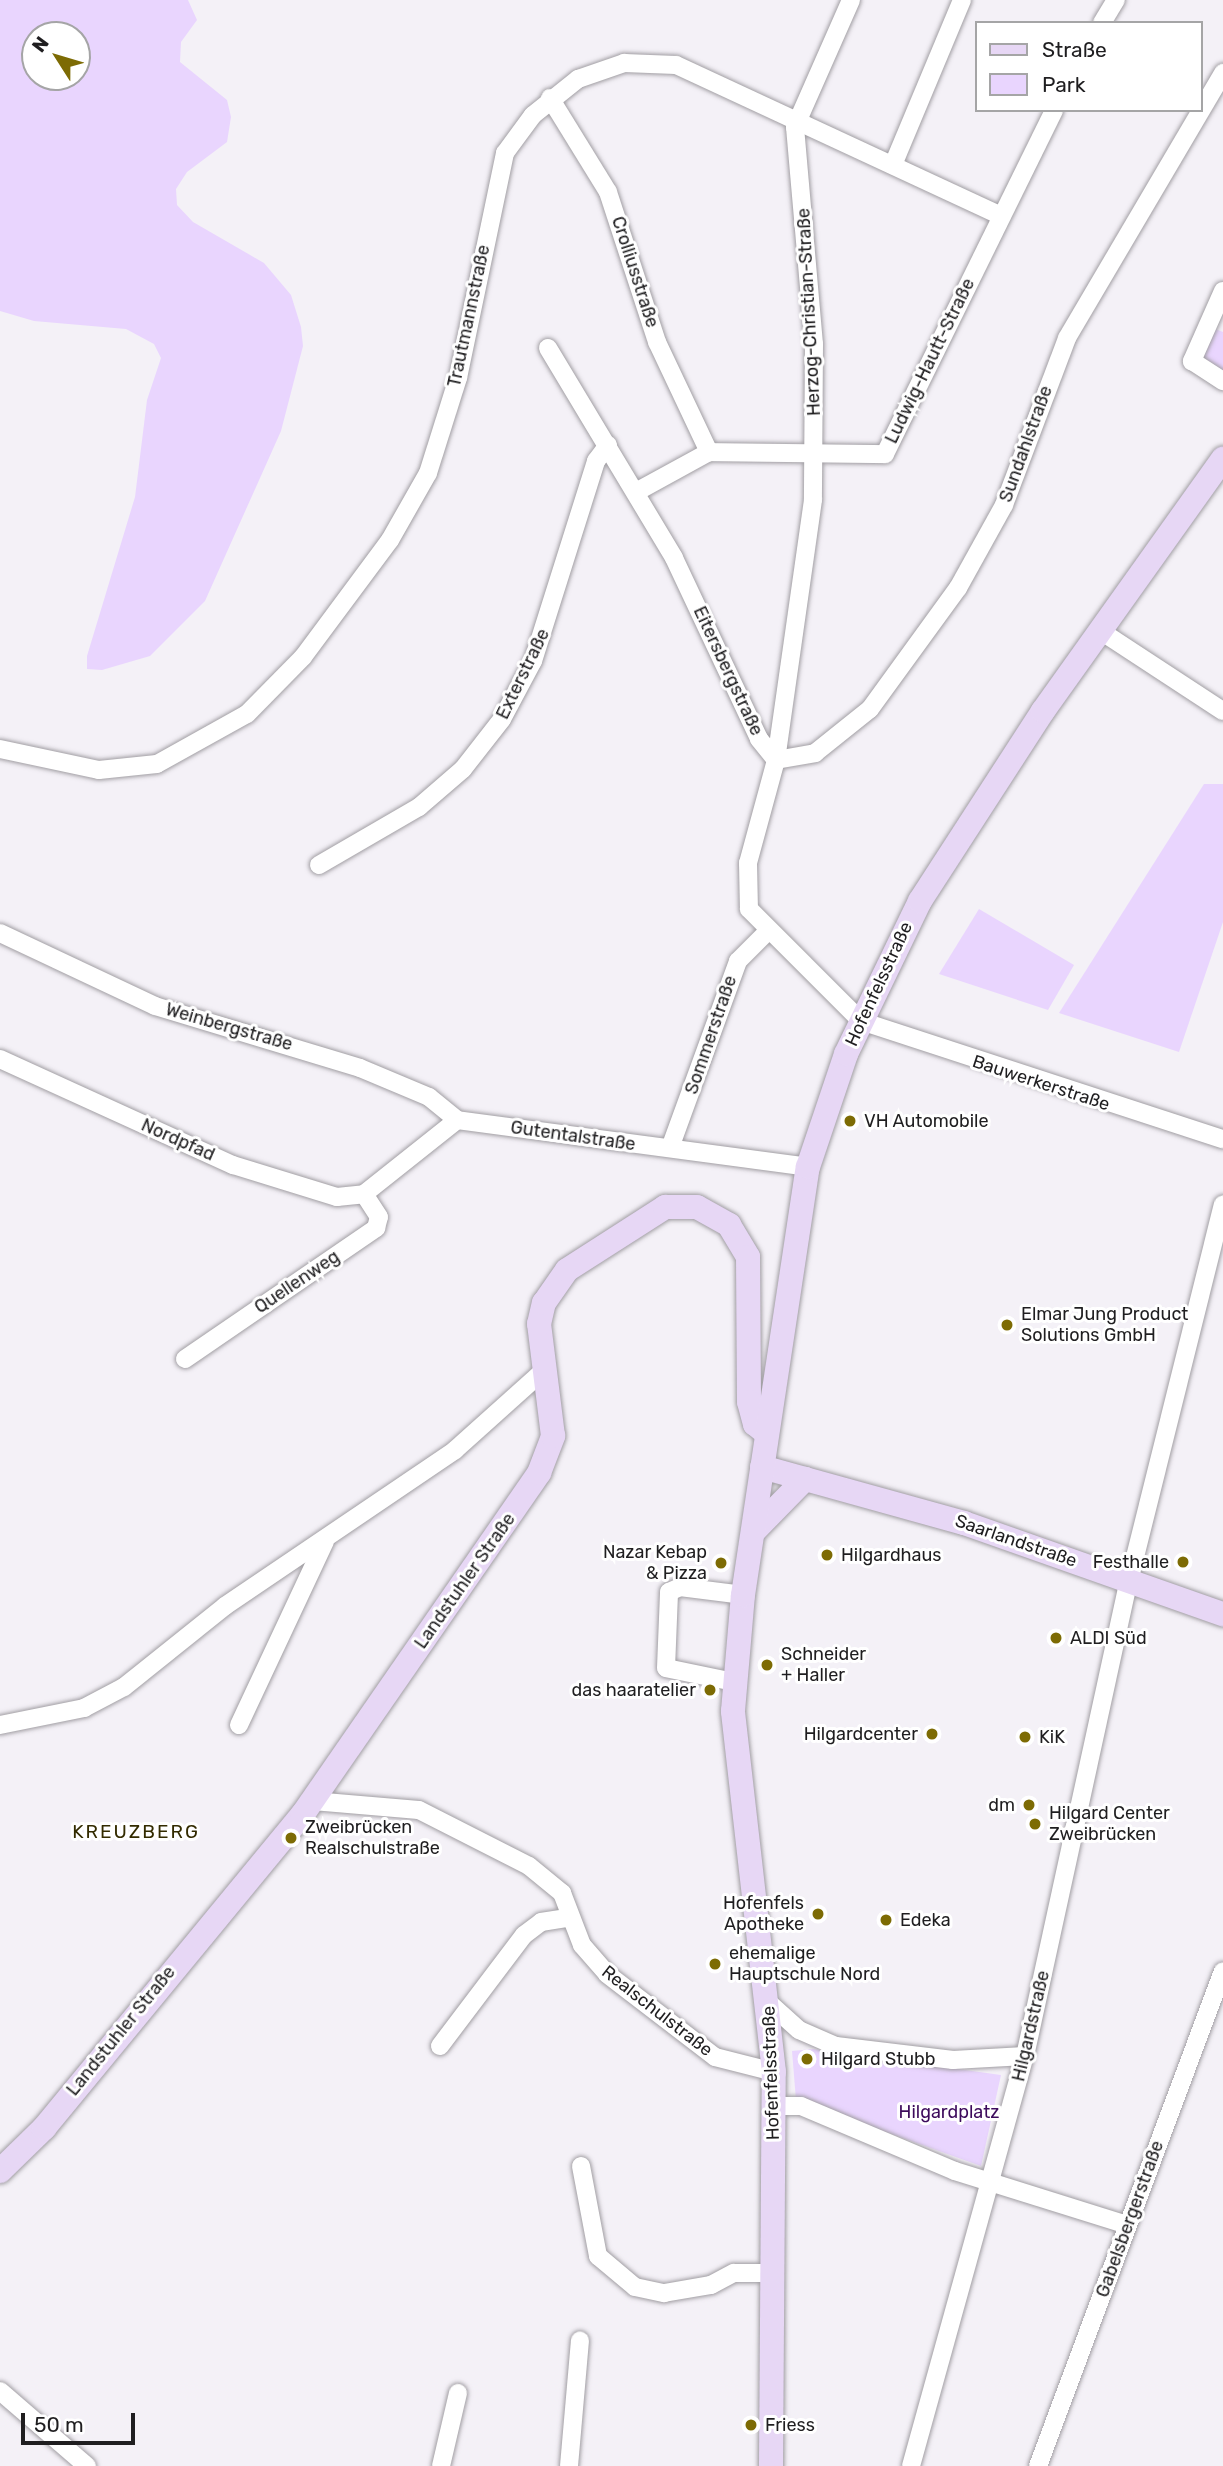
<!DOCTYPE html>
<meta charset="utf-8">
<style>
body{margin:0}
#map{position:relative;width:1223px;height:2466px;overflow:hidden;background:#f4f1f7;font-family:Rubik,sans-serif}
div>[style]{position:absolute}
.green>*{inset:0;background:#e9d5fe}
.roads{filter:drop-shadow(0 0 2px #a19ea3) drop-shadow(0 0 2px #a19ea3)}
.street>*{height:18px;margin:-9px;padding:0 9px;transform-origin:9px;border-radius:9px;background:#fff}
.secondary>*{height:24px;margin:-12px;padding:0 12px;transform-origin:12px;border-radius:12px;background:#e7d7f5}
.dots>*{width:19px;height:19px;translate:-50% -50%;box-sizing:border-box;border:4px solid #fff;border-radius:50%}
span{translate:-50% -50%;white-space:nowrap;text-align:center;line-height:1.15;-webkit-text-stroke:6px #fff;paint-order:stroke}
.street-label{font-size:18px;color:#1f1e20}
.poi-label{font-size:18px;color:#1f1e20}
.left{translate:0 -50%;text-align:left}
.right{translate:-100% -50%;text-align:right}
.park-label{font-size:18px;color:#3d0b5c}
.neighbourhood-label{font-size:19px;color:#332b00;letter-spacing:2px}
.legend{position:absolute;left:975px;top:21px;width:228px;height:91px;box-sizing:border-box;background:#fff;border:2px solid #a5a5a6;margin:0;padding:9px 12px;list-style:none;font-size:21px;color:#1f1e20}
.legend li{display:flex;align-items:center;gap:14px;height:35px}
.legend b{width:35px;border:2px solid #a5a5a6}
.north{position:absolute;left:21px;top:21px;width:70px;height:70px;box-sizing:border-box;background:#fff;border:2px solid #a5a5a6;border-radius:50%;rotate:307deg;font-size:19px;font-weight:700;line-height:28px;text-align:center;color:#1f1e20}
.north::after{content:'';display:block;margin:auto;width:24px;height:32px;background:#7d6b04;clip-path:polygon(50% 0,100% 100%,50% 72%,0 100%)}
.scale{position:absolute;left:21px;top:2413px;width:114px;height:32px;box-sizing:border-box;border:4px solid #1f1e20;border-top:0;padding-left:9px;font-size:21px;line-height:24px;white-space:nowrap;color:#1f1e20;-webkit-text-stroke:5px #fff;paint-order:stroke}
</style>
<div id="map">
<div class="green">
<i style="clip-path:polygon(evenodd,0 0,188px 0,197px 20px,181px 42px,180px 62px,227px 100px,231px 117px,227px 142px,187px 172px,176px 189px,177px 205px,193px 222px,264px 263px,291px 295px,301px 327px,303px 346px,281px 431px,205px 601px,150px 656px,102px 670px,87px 669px,87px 656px,135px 497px,147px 400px,161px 358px,154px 344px,126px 329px,34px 321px,0 311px,0 0,35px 35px,77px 35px,77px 77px,35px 77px,35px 35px)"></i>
<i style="clip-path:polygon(1210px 327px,1223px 332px,1223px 375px,1197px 361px)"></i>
<i style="clip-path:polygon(1204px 784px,1223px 784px,1223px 922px,1179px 1052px,1059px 1013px)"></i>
<i style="clip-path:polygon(979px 909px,1074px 965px,1048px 1010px,939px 974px)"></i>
<i style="clip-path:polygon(813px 2049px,1001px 2075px,981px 2166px,796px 2100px,792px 2051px)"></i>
</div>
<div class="roads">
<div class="street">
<i style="left:851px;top:0;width:139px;rotate:113.8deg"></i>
<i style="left:795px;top:127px;width:218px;rotate:85deg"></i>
<i style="left:814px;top:344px;width:156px;rotate:90.4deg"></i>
<i style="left:813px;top:500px;width:263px;rotate:98.1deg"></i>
<i style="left:776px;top:760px;width:107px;rotate:105.2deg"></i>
<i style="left:748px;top:863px;width:46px;rotate:88.8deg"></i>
<i style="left:749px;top:909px;width:158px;rotate:45deg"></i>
<i style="left:861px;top:1021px;width:381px;rotate:18.1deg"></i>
<i style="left:1102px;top:23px;width:27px;rotate:-59deg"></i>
<i style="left:550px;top:98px;width:110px;rotate:58.3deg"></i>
<i style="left:608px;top:192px;width:158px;rotate:71.9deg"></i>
<i style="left:657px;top:342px;width:122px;rotate:64.7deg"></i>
<i style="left:893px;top:165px;width:179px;rotate:-67.3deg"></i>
<i style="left:1223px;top:291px;width:77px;rotate:113.9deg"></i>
<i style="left:1192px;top:361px;width:37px;rotate:33deg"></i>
<i style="left:548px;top:348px;width:245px;rotate:59deg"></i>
<i style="left:674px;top:558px;width:200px;rotate:64.8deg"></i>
<i style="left:759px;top:739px;width:27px;rotate:51deg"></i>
<i style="left:636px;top:492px;width:83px;rotate:-28.7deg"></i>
<i style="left:709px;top:452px;width:176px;rotate:0.7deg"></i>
<i style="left:885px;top:454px;width:383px;rotate:-63.8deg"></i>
<i style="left:1099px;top:630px;width:148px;rotate:33.2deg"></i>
<i style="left:0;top:749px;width:101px;rotate:12deg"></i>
<i style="left:99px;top:770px;width:58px;rotate:-5.9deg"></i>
<i style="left:157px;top:764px;width:103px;rotate:-29.1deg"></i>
<i style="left:247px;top:714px;width:80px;rotate:-45.5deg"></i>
<i style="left:303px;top:657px;width:146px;rotate:-53.4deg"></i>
<i style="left:390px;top:540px;width:77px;rotate:-60.4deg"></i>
<i style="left:428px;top:473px;width:100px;rotate:-72.5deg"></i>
<i style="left:458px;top:378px;width:230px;rotate:-78.2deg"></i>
<i style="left:505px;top:153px;width:47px;rotate:-53.6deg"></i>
<i style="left:533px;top:115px;width:58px;rotate:-38.7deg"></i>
<i style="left:578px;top:79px;width:49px;rotate:-19.2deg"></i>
<i style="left:624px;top:63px;width:52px;rotate:2.2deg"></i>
<i style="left:676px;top:65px;width:356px;rotate:24.9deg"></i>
<i style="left:776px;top:760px;width:40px;rotate:-10deg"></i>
<i style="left:815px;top:753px;width:70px;rotate:-38.7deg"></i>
<i style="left:870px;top:709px;width:150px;rotate:-54deg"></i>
<i style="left:958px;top:588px;width:95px;rotate:-61deg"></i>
<i style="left:1004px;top:505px;width:178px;rotate:-69.3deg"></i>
<i style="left:1067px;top:338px;width:308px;rotate:-59.5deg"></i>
<i style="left:319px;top:865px;width:116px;rotate:-30.1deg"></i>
<i style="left:419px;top:807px;width:58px;rotate:-40.8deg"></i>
<i style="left:463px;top:769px;width:63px;rotate:-52deg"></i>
<i style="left:502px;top:719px;width:66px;rotate:-61.9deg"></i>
<i style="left:533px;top:661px;width:210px;rotate:-72.5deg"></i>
<i style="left:596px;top:461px;width:20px;rotate:-53deg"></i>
<i style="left:0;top:933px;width:171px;rotate:25.2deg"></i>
<i style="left:155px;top:1006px;width:214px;rotate:16.8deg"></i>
<i style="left:360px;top:1068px;width:75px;rotate:22.8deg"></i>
<i style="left:429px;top:1097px;width:36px;rotate:39deg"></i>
<i style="left:0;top:1059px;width:256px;rotate:24.5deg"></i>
<i style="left:233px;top:1165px;width:109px;rotate:17.1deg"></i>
<i style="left:337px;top:1197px;width:27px;rotate:-6deg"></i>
<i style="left:364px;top:1194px;width:119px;rotate:-38.5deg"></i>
<i style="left:457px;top:1120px;width:354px;rotate:7.6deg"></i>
<i style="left:670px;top:1148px;width:199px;rotate:-70deg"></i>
<i style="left:738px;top:961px;width:41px;rotate:-45deg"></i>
<i style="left:185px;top:1359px;width:232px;rotate:-34.4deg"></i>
<i style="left:376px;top:1228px;width:11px;rotate:-75deg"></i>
<i style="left:379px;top:1217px;width:27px;rotate:-123deg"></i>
<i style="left:734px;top:1682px;width:69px;rotate:-168.4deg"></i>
<i style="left:666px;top:1668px;width:76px;rotate:-87.7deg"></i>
<i style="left:669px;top:1592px;width:12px;rotate:-24deg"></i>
<i style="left:680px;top:1587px;width:64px;rotate:7.2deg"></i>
<i style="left:0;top:1725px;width:86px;rotate:-11.4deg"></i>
<i style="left:84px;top:1708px;width:45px;rotate:-27.7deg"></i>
<i style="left:124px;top:1687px;width:129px;rotate:-38.7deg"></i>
<i style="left:225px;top:1606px;width:278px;rotate:-34.1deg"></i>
<i style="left:455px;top:1450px;width:117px;rotate:-41.9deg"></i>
<i style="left:239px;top:1725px;width:203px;rotate:-64.9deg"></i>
<i style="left:313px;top:1801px;width:106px;rotate:4.9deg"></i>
<i style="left:419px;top:1810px;width:123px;rotate:27deg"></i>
<i style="left:529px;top:1866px;width:43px;rotate:39.3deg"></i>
<i style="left:562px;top:1893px;width:56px;rotate:69deg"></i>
<i style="left:582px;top:1945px;width:38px;rotate:49deg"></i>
<i style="left:607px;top:1974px;width:136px;rotate:37.5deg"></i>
<i style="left:715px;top:2057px;width:61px;rotate:14.3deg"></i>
<i style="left:769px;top:2003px;width:40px;rotate:42deg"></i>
<i style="left:799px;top:2030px;width:40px;rotate:23.4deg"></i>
<i style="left:836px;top:2046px;width:118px;rotate:6.8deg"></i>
<i style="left:953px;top:2060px;width:72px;rotate:-3.2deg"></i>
<i style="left:440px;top:2046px;width:139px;rotate:-52.9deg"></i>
<i style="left:524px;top:1935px;width:21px;rotate:-37deg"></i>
<i style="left:541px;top:1922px;width:30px;rotate:-9deg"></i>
<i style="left:774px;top:2106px;width:27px"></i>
<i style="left:801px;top:2106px;width:167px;rotate:22.9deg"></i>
<i style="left:955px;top:2171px;width:180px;rotate:17.4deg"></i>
<i style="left:581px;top:2166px;width:92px;rotate:79.3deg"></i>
<i style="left:598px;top:2256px;width:48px;rotate:40deg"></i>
<i style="left:635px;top:2287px;width:30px;rotate:12deg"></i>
<i style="left:664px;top:2293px;width:48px;rotate:-9.7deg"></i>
<i style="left:711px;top:2285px;width:26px;rotate:-28deg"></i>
<i style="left:734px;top:2273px;width:39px"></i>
<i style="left:0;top:2391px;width:115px;rotate:40.8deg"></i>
<i style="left:441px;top:2466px;width:75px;rotate:-76.9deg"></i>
<i style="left:569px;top:2466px;width:126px;rotate:-85deg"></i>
<i style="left:911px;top:2466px;width:426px;rotate:-74.5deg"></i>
<i style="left:1025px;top:2056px;width:486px;rotate:-77.7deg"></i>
<i style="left:1129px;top:1581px;width:388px;rotate:-76deg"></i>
<i style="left:1038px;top:2466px;width:528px;rotate:-69.51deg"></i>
</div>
<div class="secondary">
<i style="left:762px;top:1467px;width:210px;rotate:15.5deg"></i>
<i style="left:964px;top:1523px;width:275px;rotate:19.4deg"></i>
<i style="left:754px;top:1531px;width:73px;rotate:-45.6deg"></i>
<i style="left:0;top:2171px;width:62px;rotate:-44.3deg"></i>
<i style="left:44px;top:2128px;width:407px;rotate:-50.5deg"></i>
<i style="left:303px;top:1814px;width:415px;rotate:-55.3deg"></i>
<i style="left:539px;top:1473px;width:40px;rotate:-69deg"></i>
<i style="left:553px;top:1436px;width:113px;rotate:-97.1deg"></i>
<i style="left:539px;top:1324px;width:22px;rotate:-77deg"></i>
<i style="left:544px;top:1303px;width:40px;rotate:-55.1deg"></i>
<i style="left:567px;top:1270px;width:117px;rotate:-32.7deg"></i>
<i style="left:665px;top:1207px;width:32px"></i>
<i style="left:697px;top:1207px;width:37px;rotate:29deg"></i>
<i style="left:729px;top:1225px;width:37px;rotate:59deg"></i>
<i style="left:748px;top:1257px;width:145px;rotate:89.6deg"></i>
<i style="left:749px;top:1402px;width:23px;rotate:75deg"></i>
<i style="left:755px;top:1424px;width:14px;rotate:39deg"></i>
<i style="left:771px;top:2466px;width:394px;rotate:-89.6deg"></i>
<i style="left:774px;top:2072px;width:363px;rotate:-96.5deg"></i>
<i style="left:733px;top:1711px;width:116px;rotate:-85.1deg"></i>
<i style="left:743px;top:1595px;width:433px;rotate:-81.4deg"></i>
<i style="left:808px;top:1167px;width:119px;rotate:-71.4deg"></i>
<i style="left:846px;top:1054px;width:170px;rotate:-64.2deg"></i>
<i style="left:920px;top:901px;width:226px;rotate:-57.1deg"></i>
<i style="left:1043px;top:711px;width:310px;rotate:-54.5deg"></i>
</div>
</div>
<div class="dots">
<i style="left:850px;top:1121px;background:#7d6b04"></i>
<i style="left:1007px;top:1325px;background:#7d6b04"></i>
<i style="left:827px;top:1555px;background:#7d6b04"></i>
<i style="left:1183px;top:1562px;background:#7d6b04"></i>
<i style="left:721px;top:1563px;background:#7d6b04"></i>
<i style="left:1056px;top:1638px;background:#7d6b04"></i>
<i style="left:767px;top:1665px;background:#7d6b04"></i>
<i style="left:710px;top:1690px;background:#7d6b04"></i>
<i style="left:932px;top:1734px;background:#7d6b04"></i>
<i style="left:1025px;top:1737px;background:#7d6b04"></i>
<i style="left:1029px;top:1805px;background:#7d6b04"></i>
<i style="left:1035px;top:1824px;background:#7d6b04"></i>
<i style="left:291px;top:1838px;background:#7d6b04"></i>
<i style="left:818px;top:1914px;background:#7d6b04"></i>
<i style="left:886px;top:1920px;background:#7d6b04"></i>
<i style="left:715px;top:1964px;background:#7d6b04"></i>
<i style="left:807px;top:2059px;background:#7d6b04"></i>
<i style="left:751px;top:2425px;background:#7d6b04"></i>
</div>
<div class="street-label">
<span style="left:635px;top:272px;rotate:72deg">Crolliusstraße</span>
<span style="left:809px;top:312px;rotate:-93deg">Herzog-Christian-Straße</span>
<span style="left:469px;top:316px;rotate:-78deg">Trautmannstraße</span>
<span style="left:930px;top:361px;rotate:-64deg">Ludwig-Hautt-Straße</span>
<span style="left:1026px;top:444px;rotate:-70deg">Sundahlstraße</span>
<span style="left:728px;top:671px;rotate:65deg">Eitersbergstraße</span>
<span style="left:523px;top:674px;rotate:-64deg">Exterstraße</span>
<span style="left:879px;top:984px;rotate:-65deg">Hofenfelsstraße</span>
<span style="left:229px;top:1027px;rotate:16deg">Weinbergstraße</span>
<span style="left:711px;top:1035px;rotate:-71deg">Sommerstraße</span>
<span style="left:1041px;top:1083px;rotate:18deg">Bauwerkerstraße</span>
<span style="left:573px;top:1136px;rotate:8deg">Gutentalstraße</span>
<span style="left:178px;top:1140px;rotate:24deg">Nordpfad</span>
<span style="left:297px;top:1282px;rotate:-34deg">Quellenweg</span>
<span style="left:1016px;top:1541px;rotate:19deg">Saarlandstraße</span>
<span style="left:465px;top:1581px;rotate:-55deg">Landstuhler Straße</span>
<span style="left:657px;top:2011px;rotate:38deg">Realschulstraße</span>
<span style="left:1031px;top:2026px;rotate:-77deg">Hilgardstraße</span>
<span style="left:121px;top:2031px;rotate:-51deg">Landstuhler Straße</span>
<span style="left:771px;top:2073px;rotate:-92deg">Hofenfelsstraße</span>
<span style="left:1130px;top:2219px;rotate:-70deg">Gabelsbergerstraße</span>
</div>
<div class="poi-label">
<span class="left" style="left:864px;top:1121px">VH Automobile</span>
<span class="left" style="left:1021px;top:1325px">Elmar Jung Product<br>Solutions GmbH</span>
<span class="right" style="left:707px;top:1563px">Nazar Kebap<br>&amp; Pizza</span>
<span class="left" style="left:841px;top:1555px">Hilgardhaus</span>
<span class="right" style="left:1169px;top:1562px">Festhalle</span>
<span class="left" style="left:1070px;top:1638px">ALDI Süd</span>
<span class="left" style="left:781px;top:1665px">Schneider<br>+ Haller</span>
<span class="right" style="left:696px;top:1690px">das haaratelier</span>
<span class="right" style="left:918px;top:1734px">Hilgardcenter</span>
<span class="left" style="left:1039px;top:1737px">KiK</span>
<span class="right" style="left:1015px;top:1805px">dm</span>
<span class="left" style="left:1049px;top:1824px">Hilgard Center<br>Zweibrücken</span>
<span class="left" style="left:305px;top:1838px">Zweibrücken<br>Realschulstraße</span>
<span class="right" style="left:804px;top:1914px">Hofenfels<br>Apotheke</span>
<span class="left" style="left:900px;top:1920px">Edeka</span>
<span class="left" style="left:729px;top:1964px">ehemalige<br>Hauptschule Nord</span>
<span class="left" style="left:821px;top:2059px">Hilgard Stubb</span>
<span class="left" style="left:765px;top:2425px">Friess</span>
</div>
<div class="park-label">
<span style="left:949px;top:2112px">Hilgardplatz</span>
</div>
<div class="neighbourhood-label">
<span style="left:136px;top:1832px">KREUZBERG</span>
</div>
<ul class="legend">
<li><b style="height:9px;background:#e7d7f5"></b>Straße</li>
<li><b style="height:19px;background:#e9d5fe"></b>Park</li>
</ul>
<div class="north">N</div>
<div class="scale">50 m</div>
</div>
